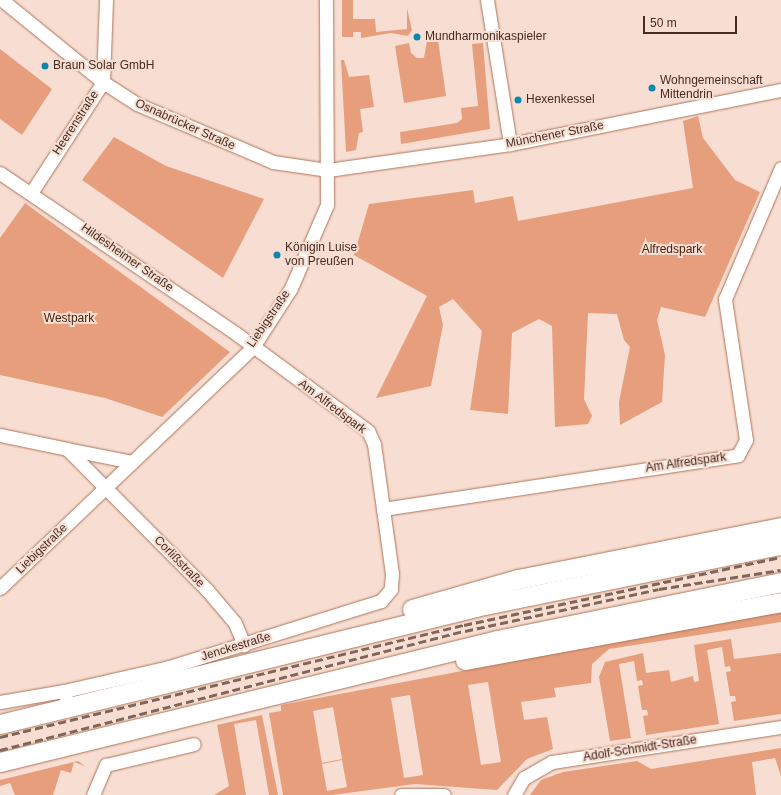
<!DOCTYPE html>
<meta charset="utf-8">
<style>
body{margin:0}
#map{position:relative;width:781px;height:795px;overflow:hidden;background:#f8ded2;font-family:Arial,sans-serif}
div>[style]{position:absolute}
.green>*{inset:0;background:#e69e7d}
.roads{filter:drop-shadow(0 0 1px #ae7459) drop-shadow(0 0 1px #ae7459)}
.minor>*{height:13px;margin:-6.5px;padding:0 6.5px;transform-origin:6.5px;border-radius:6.5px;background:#fff}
.highway>*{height:19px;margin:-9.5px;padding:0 9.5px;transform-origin:9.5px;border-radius:9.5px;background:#fff}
.rail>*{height:3px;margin-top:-1.5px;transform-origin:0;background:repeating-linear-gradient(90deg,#7f665a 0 8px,transparent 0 12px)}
.dots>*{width:11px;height:11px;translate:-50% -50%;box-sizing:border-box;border:2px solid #f8ded2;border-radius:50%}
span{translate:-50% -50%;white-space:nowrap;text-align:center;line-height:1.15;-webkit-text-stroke:4px #f8ded2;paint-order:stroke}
.poi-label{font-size:12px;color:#452c21}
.left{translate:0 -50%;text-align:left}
.street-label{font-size:12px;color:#452c21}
.park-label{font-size:12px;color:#47220f}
.scale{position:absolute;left:643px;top:16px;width:94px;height:18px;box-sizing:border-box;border:2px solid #452c21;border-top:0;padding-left:5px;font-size:12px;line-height:14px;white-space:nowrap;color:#452c21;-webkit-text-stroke:3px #f8ded2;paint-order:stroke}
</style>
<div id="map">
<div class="green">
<i style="clip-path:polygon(342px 0,353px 0,353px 19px,375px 19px,376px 32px,407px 29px,407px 8px,412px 30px,408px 36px,391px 33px,361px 38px,361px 32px,353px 32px,353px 37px,342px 37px)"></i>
<i style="clip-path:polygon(438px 40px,446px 96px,404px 103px,395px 46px,409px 43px,411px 53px,417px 58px,424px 58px,427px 41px)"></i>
<i style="clip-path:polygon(483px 43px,490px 129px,401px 144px,400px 132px,457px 123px,462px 119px,461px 108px,478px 106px,472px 44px)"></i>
<i style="clip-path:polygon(0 49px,52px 89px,22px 135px,0 119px)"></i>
<i style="clip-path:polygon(341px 60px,344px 60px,349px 77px,369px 75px,374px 107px,360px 109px,363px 132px,359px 133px,356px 150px,346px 152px)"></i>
<i style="clip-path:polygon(698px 116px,703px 138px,735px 180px,760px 192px,705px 317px,661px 307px,657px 320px,665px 355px,662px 402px,620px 425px,619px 402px,630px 347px,624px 340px,617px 314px,588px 313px,584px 399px,592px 416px,588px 424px,555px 427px,552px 326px,539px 319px,512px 333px,508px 414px,470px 410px,482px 331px,453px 299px,439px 307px,443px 325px,431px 386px,376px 398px,427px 296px,354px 255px,369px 204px,473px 190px,475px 203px,513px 196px,518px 221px,693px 188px,683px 121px)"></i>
<i style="clip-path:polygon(114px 137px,166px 166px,264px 199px,223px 278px,82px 180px)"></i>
<i style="clip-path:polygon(25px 203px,230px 352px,162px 417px,105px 398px,0 375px,0 238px)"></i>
<i style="clip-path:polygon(evenodd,781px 611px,781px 622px,609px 649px,592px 664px,591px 683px,554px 688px,556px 697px,521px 702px,524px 720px,547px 717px,553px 749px,527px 759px,497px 790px,415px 784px,332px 795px,283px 795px,269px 713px,281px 711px,281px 705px,781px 611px,488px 682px,501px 762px,481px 765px,468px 685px,488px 682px,781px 611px,410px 695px,423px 775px,404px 778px,391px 698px,410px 695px,781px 611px,333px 707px,342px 759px,322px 763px,313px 711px,333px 707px,781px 611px,342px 760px,347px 787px,327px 791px,322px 764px,342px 760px)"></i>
<i style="clip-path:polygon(731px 639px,734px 659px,781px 653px,781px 714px,734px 721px,731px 702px,736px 701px,735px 696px,730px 696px,726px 672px,731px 671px,730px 666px,725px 667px,722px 647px,707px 650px,719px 724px,646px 735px,643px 716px,648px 715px,647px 710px,642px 710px,638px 686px,643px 685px,642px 680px,637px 681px,634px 661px,619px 664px,631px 738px,610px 741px,599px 677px,605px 662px,643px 653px,646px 673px,669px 670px,671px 682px,693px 676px,694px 682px,699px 681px,694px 645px)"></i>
<i style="clip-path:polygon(262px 715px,278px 795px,269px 795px,256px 720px,234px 724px,246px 795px,214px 795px,229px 786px,217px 725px)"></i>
<i style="clip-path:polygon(781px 748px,781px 776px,775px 758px,752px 762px,756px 795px,530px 795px,541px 780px,563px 772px,637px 761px,651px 769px)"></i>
<i style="clip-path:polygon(78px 761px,85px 766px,74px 762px,71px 773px,61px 770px,53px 795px,15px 795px,10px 783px,0 786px,0 780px)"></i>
</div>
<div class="roads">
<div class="minor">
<i style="left:2px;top:0;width:130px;rotate:39.1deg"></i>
<i style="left:103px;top:82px;width:40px;rotate:32.9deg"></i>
<i style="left:137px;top:104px;width:148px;rotate:23.1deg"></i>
<i style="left:273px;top:162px;width:56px;rotate:8.3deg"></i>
<i style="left:328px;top:170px;width:184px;rotate:-8.1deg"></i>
<i style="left:510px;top:144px;width:276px;rotate:-11.3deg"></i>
<i style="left:487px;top:0;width:146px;rotate:80.9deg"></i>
<i style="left:0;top:173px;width:288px;rotate:34.2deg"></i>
<i style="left:238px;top:335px;width:162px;rotate:36.4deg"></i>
<i style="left:368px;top:431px;width:14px;rotate:65deg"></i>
<i style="left:374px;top:444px;width:130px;rotate:82.1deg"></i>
<i style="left:392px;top:573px;width:16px;rotate:94deg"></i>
<i style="left:391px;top:589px;width:16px;rotate:130deg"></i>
<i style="left:381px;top:601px;width:222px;rotate:162.7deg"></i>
<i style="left:169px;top:667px;width:108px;rotate:167.1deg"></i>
<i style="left:31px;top:193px;width:132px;rotate:-57deg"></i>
<i style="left:103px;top:82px;width:82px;rotate:-87.9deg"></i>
<i style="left:0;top:435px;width:68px;rotate:11.8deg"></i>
<i style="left:67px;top:449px;width:199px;rotate:45.2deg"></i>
<i style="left:207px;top:590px;width:43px;rotate:49.7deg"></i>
<i style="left:235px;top:623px;width:24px;rotate:68deg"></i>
<i style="left:67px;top:449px;width:66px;rotate:11.3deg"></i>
<i style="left:383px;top:509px;width:359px;rotate:-8.6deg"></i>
<i style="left:738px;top:455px;width:17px;rotate:-62deg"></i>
<i style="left:746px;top:440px;width:143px;rotate:-98.5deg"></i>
<i style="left:725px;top:299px;width:142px;rotate:-66.9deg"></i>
<i style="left:0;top:588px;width:349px;rotate:-43.6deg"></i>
<i style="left:253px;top:347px;width:70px;rotate:-57.2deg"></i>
<i style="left:291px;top:288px;width:90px;rotate:-66.6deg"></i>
<i style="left:327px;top:205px;width:205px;rotate:-90.3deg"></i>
<i style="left:0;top:702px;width:65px;rotate:-9.8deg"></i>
<i style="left:64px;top:691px;width:7px;rotate:74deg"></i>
<i style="left:93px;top:795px;width:33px;rotate:-67deg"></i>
<i style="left:106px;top:765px;width:90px;rotate:-13.4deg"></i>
<i style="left:401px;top:795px;width:43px"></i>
<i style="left:514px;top:795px;width:20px;rotate:-60deg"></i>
<i style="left:524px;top:778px;width:32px;rotate:-30deg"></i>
<i style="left:552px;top:762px;width:232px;rotate:-8.7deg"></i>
</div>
<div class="highway">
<i style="left:412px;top:609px;width:110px;rotate:-15.8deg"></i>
<i style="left:518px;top:579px;width:268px;rotate:-11.2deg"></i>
<i style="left:465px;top:660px;width:321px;rotate:-10.4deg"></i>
<i style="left:0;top:724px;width:489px;rotate:-13.8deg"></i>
<i style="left:475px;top:607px;width:312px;rotate:-11.5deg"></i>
<i style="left:0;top:762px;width:512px;rotate:-13.79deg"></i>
<i style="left:497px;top:640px;width:290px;rotate:-11.5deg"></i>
</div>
</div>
<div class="rail">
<i style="left:0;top:737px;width:477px;rotate:-13.6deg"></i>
<i style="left:464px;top:625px;width:324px;rotate:-12.1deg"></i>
<i style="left:0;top:750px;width:480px;rotate:-14.4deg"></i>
<i style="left:465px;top:631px;width:198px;rotate:-12.2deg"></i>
<i style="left:659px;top:589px;width:123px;rotate:-8.9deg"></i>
</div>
<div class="dots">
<i style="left:417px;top:37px;background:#0c86aa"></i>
<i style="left:45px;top:66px;background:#0c86aa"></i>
<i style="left:652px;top:88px;background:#0c86aa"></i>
<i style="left:518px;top:100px;background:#0c86aa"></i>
<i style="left:277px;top:255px;background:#0c86aa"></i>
</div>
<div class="poi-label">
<span class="left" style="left:425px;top:37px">Mundharmonikaspieler</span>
<span class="left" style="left:53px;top:66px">Braun Solar GmbH</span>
<span class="left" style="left:660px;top:88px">Wohngemeinschaft<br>Mittendrin</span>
<span class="left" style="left:526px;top:100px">Hexenkessel</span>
<span class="left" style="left:285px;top:255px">Königin Luise<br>von Preußen</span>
</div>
<div class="street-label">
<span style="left:76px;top:123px;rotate:-57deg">Heerenstraße</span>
<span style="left:185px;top:125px;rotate:24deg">Osnabrücker Straße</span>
<span style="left:555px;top:135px;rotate:-11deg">Münchener Straße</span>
<span style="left:127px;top:258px;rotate:35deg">Hildesheimer Straße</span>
<span style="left:269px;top:319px;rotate:-56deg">Liebigstraße</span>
<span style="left:332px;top:407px;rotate:37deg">Am Alfredspark</span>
<span style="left:686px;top:463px;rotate:-8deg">Am Alfredspark</span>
<span style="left:42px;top:549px;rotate:-44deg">Liebigstraße</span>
<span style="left:179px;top:562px;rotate:46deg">Corlißstraße</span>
<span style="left:236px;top:647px;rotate:-17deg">Jenckestraße</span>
<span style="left:640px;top:749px;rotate:-9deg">Adolf-Schmidt-Straße</span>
</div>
<div class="park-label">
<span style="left:672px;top:250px">Alfredspark</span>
<span style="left:69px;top:319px">Westpark</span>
</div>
<div class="scale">50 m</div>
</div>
